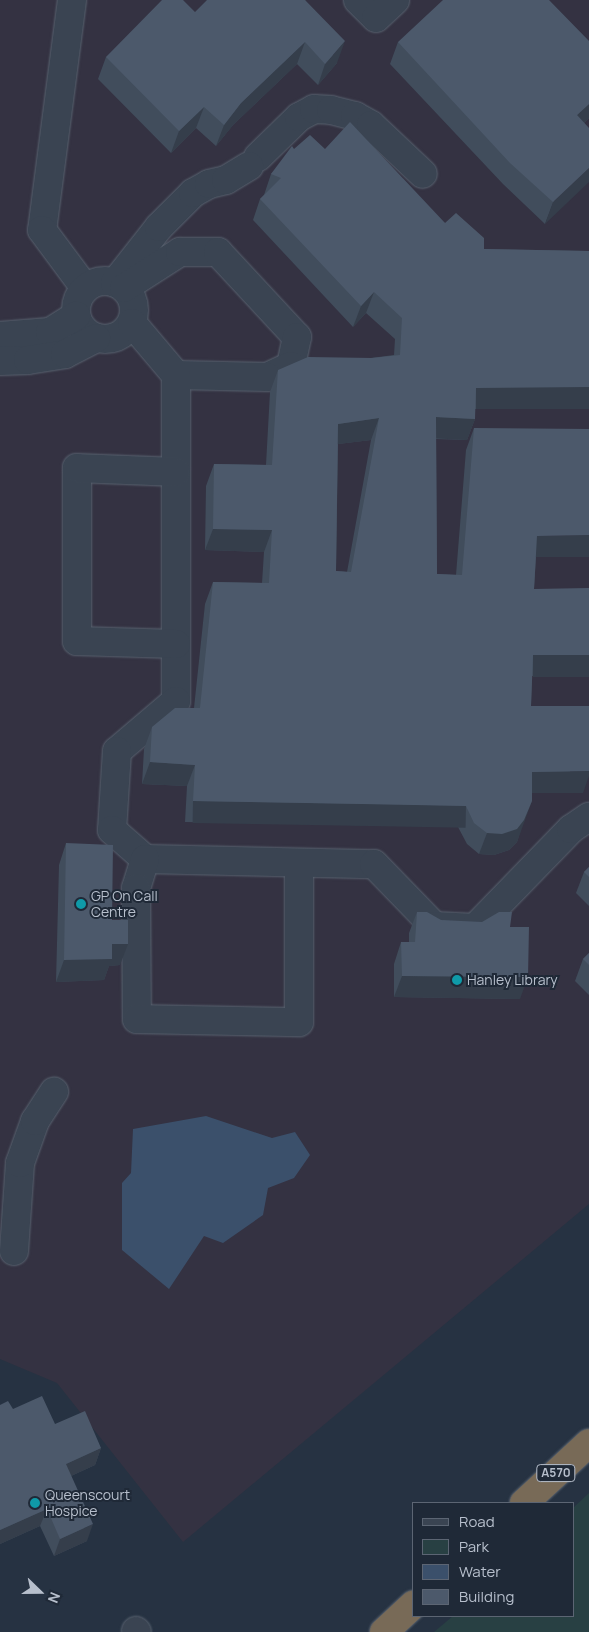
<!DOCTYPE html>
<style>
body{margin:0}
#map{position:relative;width:589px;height:1632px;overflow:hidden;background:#263242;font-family:Manrope,sans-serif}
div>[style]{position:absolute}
.medical>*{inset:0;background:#343242}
.green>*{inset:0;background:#284043}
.water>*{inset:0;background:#3b506b}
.roads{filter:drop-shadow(0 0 1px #58626f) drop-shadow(0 0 1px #58626f)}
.minor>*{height:28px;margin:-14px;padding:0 14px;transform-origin:14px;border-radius:14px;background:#3a4452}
.minor>.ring{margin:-14px;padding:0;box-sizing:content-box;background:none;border:28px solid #3a4452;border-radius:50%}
.highway>*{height:28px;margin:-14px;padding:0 14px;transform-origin:14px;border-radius:14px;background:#786a57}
.wall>*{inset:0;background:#414d5c}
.shaded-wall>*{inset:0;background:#353e4b;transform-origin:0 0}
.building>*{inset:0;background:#4c596b}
.dots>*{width:14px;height:14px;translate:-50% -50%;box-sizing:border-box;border:2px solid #1f2937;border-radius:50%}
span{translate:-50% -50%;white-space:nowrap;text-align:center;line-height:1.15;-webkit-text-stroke:4px #1f2937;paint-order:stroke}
.shield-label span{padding:1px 4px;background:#1f2937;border:1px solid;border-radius:4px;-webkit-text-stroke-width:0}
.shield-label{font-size:12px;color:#b7bfcc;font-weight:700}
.poi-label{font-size:14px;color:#b7bfcc}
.left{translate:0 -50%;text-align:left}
.legend{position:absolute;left:412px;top:1502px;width:162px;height:115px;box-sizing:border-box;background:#1f2937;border:1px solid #5c6573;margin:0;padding:6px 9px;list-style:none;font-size:15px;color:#b7bfcc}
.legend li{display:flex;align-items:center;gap:10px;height:25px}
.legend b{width:25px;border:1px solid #5c6573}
.north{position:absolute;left:15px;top:1567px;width:50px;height:50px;-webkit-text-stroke:4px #1f2937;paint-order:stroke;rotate:112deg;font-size:14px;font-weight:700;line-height:20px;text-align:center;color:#b7bfcc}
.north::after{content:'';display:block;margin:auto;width:18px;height:22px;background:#b7bfcc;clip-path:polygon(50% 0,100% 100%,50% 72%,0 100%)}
</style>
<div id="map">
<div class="medical">
<i style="clip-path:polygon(0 0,589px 0,589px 1204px,183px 1542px,57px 1383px,0 1359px)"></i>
</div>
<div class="green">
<i style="clip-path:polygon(589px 1493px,589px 1632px,434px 1632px,453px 1616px,573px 1616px,573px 1508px)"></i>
</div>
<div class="water">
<i style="clip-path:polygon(206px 1116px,272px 1138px,295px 1132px,310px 1155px,294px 1178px,268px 1188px,263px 1215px,223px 1243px,204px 1236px,169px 1289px,122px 1250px,122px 1183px,131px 1173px,133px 1129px)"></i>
</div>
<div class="roads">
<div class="minor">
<i style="left:72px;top:0;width:232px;rotate:97.4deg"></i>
<i style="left:42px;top:230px;width:72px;rotate:53.4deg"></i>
<i style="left:358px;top:0;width:25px;rotate:45deg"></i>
<i style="left:376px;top:18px;width:26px;rotate:-43deg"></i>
<i style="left:258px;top:157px;width:57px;rotate:-44.3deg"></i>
<i style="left:299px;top:117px;width:17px;rotate:-28deg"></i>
<i style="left:314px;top:109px;width:17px;rotate:3deg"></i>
<i style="left:331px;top:110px;width:25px;rotate:14deg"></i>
<i style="left:355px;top:116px;width:18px;rotate:29deg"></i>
<i style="left:371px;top:125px;width:71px;rotate:43.3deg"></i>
<i class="ring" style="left:76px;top:281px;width:30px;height:30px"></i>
<i style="left:115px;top:283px;width:71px;rotate:-51.8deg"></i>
<i style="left:159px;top:227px;width:48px;rotate:-45deg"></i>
<i style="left:193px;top:193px;width:18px;rotate:-29deg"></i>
<i style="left:209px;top:184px;width:17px;rotate:-13deg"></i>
<i style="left:226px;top:180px;width:27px;rotate:-31deg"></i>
<i style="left:124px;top:288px;width:67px;rotate:-32.7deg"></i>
<i style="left:180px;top:252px;width:38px"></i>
<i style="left:218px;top:252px;width:116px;rotate:47.1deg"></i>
<i style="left:297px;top:337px;width:30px;rotate:102deg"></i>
<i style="left:291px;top:366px;width:26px;rotate:155deg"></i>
<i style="left:267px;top:377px;width:91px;rotate:-178.7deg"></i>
<i style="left:132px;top:323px;width:68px;rotate:49.8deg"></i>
<i style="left:176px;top:375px;width:326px;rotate:90deg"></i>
<i style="left:176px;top:701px;width:77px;rotate:139.7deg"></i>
<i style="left:117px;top:751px;width:79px;rotate:93.6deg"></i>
<i style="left:112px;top:830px;width:44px;rotate:41.3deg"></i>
<i style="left:145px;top:859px;width:229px;rotate:1.3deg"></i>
<i style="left:374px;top:864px;width:86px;rotate:45.9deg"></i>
<i style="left:434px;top:926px;width:41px;rotate:2.8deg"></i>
<i style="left:475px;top:928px;width:138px;rotate:-45.9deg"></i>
<i style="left:571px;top:829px;width:22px;rotate:-34deg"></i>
<i style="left:0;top:336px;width:50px;rotate:-4.6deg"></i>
<i style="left:50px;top:332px;width:31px;rotate:-32deg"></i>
<i style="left:0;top:361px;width:28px;rotate:-2deg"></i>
<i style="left:28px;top:360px;width:37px;rotate:-9deg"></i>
<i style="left:65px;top:354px;width:35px;rotate:-27deg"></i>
<i style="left:176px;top:644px;width:99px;rotate:-178.3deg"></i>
<i style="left:77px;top:641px;width:173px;rotate:-90deg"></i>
<i style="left:77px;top:468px;width:99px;rotate:2.3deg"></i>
<i style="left:145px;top:859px;width:30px;rotate:107deg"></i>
<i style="left:136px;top:888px;width:131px;rotate:89.6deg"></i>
<i style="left:137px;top:1019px;width:162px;rotate:1.1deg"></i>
<i style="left:299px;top:1022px;width:159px;rotate:-90deg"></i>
<i style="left:14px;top:1251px;width:88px;rotate:-86.1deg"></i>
<i style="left:20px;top:1163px;width:45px;rotate:-70.3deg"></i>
<i style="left:35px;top:1121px;width:35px;rotate:-57deg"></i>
<i style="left:136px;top:1631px;width:1px;rotate:45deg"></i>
</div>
<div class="highway">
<i style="left:524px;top:1503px;width:88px;rotate:-42.7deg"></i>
<i style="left:384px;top:1632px;width:40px;rotate:-43deg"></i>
</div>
</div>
<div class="wall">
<i style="clip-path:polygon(305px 0,337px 63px,318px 85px,297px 64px,233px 125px,216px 146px,196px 128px,171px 153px,98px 79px,106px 57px,195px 12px)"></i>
<i style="clip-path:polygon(589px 41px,589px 118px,584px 123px,545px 224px,503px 184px,390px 64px,398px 42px)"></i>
<i style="clip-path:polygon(evenodd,294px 149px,325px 149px,445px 223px,484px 249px,589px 251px,589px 409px,475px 409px,475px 419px,467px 440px,436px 439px,437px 574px,456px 575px,466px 450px,474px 428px,536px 557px,534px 589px,589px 676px,532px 676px,531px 706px,583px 793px,532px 793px,517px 842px,509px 850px,494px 855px,479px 854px,467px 844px,458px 827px,185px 822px,187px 786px,142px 784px,144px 749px,152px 727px,194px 708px,205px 604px,213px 582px,262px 583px,264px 552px,205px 550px,206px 486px,214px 464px,266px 465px,270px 392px,278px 370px,394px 355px,395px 339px,366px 313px,353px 327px,253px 220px,260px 199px,264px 195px,271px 174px,294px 149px,371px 440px,347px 572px,336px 571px,338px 444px,371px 440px)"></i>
<i style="clip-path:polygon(66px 843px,112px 920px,120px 965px,109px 966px,104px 980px,56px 982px,59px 865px)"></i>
<i style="clip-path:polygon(589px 867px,589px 906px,576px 893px,584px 872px)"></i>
<i style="clip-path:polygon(417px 912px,441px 920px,510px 927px,520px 999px,394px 997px,394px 964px,401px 942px,409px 942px,409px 933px)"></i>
<i style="clip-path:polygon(589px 953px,589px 995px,575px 981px,583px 959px)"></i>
<i style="clip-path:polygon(0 1405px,55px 1424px,101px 1448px,95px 1465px,71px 1476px,87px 1541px,54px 1556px,40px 1526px,0 1544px)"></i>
</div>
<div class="shaded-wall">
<i style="clip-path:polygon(345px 41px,337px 63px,318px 85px,325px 64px)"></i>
<i style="clip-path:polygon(305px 42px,297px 64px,233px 125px,216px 146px,224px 125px,241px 103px)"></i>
<i style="clip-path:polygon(589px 104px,589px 118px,570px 136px,577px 115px)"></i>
<i style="clip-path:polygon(204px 107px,196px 128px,171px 153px,179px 131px)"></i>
<i style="clip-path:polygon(589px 168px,589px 182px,545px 224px,553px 202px)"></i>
<i style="clip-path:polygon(374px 292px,366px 313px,353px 327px,361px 306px)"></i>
<i style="left:589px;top:387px;width:22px;height:113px;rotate:90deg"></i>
<i style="clip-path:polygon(436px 417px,475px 419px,467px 440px,428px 438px)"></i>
<i style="clip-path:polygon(379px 418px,371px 440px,330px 445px,338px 424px)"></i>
<i style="clip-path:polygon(213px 529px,272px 530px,264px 552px,205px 550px)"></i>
<i style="clip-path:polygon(589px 535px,589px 557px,530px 557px,537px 536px)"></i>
<i style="left:533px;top:655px;width:56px;height:22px"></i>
<i style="clip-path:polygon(150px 762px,195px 765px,187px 786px,142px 784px)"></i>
<i style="clip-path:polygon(589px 771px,589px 776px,583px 793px,524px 793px,532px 772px)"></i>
<i style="left:193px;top:801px;width:273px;height:22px;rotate:1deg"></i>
<i style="clip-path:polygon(532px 801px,517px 842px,509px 850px,494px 855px,479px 854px,487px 833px)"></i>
<i style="clip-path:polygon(112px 944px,128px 944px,120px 965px,109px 966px,104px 980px,56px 982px,64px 960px)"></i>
<i style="clip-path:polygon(402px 976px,528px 977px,520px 999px,394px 997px)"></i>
<i style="clip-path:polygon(101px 1448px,95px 1465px,60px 1481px,66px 1464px)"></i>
<i style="clip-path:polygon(47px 1509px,40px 1526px,0 1544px,0 1530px)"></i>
<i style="clip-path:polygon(93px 1524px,87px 1541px,54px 1556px,60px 1539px)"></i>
</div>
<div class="building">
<i style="clip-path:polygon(162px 0,183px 0,195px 12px,207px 0,305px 0,345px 41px,325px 64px,305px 42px,241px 103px,224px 125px,204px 107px,179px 131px,106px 57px)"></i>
<i style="clip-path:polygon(443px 0,549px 0,589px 41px,589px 104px,577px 115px,589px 128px,589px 168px,553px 202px,510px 163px,398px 42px)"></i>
<i style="clip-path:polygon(evenodd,350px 122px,445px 223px,456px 213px,484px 238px,484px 249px,589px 251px,589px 387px,476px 388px,475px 419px,436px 417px,437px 574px,462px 575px,474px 428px,589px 429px,589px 535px,537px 536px,534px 589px,589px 588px,589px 655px,533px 655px,531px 706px,589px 706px,589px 771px,532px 772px,532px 801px,524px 820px,517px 829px,502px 834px,487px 833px,474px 823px,466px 806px,193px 801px,195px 765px,150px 762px,152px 727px,175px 708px,200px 708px,213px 582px,269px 583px,272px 530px,213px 529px,214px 464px,272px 465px,278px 370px,308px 357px,372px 358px,400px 355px,402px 318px,374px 292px,361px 306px,260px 199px,281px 178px,271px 174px,292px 146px,294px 149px,310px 135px,325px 149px,350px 122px,379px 418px,351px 572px,336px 571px,338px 424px,379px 418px)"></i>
<i style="clip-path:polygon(66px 843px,113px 845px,112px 920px,128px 920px,128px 944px,112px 944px,112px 959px,64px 960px)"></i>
<i style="clip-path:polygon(589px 867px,589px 877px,584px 872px)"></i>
<i style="clip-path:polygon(417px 912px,427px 912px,441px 920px,482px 922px,499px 912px,512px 912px,510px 927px,529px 927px,528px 977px,402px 976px,401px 942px,415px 942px)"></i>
<i style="clip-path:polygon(589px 953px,589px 965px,583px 959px)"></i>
<i style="clip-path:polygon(42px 1396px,55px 1424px,85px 1411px,101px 1448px,66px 1464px,93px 1524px,60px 1539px,47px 1509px,0 1530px,0 1405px,8px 1401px,13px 1409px)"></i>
</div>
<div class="dots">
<i style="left:81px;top:904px;background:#0f9aa8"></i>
<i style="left:457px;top:980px;background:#0f9aa8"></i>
<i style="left:35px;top:1503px;background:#0f9aa8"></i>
</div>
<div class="shield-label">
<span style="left:556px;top:1473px">A570</span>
</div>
<div class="poi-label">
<span class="left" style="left:91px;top:904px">GP On Call<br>Centre</span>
<span class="left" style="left:467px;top:980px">Hanley Library</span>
<span class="left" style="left:45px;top:1503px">Queenscourt<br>Hospice</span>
</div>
<ul class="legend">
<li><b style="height:6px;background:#3a4452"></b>Road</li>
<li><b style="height:14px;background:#284043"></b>Park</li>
<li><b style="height:14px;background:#3b506b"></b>Water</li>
<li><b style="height:14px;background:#4c596b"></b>Building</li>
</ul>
<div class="north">N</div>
</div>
